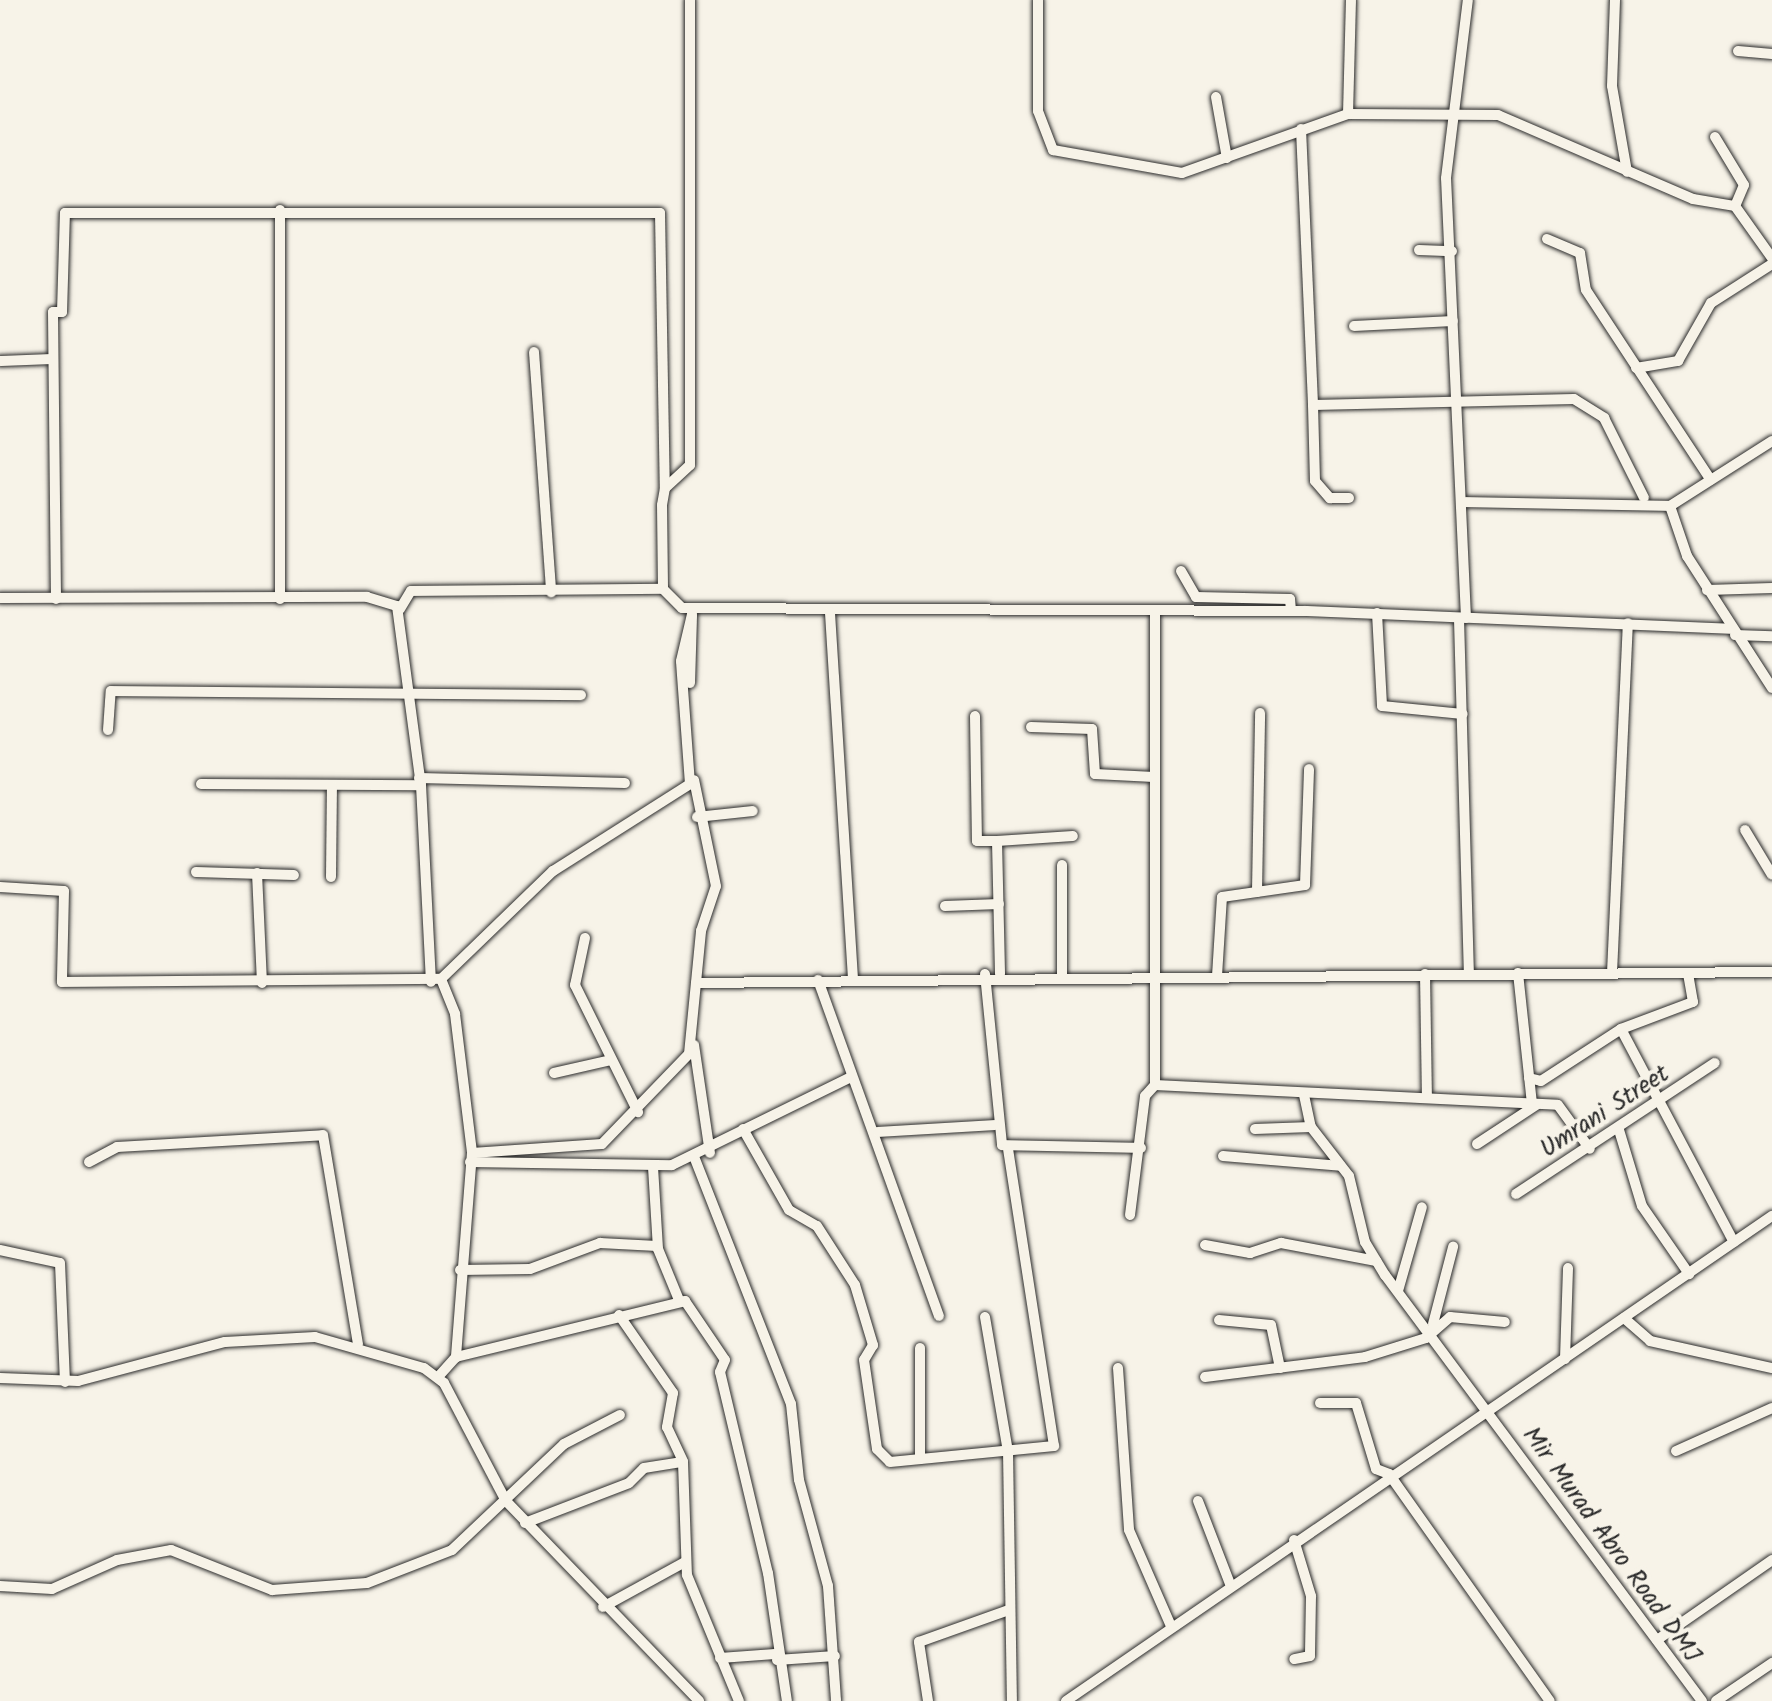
<!DOCTYPE html>
<style>
body{margin:0}
#map{position:relative;width:1772px;height:1701px;overflow:hidden;background:#f7f3e8;font-family:Kalam,sans-serif}
div>[style]{position:absolute}
.roads{filter:drop-shadow(0 0 2px #2b2b2b) drop-shadow(0 0 2px #2b2b2b)}
.minor>*{height:10px;margin:-5px;padding:0 5px;transform-origin:5px;border-radius:5px;background:#f7f3e8}
span{translate:-50% -50%;white-space:nowrap;text-align:center;line-height:1.15;-webkit-text-stroke:8px #f7f3e8;paint-order:stroke}
.street-label{font-size:25px;color:#2b2b2b}
</style>
<div id="map">
<div class="roads">
<div class="minor">
<i style="left:690px;top:0;width:465px;rotate:90deg"></i>
<i style="left:690px;top:465px;width:34px;rotate:137deg"></i>
<i style="left:665px;top:488px;width:17px;rotate:100deg"></i>
<i style="left:662px;top:505px;width:84px;rotate:89.3deg"></i>
<i style="left:663px;top:589px;width:27px;rotate:45deg"></i>
<i style="left:682px;top:608px;width:624px;rotate:0.28deg"></i>
<i style="left:1306px;top:611px;width:425px;rotate:2.4deg"></i>
<i style="left:1038px;top:0;width:111px;rotate:90deg"></i>
<i style="left:1038px;top:111px;width:42px;rotate:69deg"></i>
<i style="left:1053px;top:150px;width:131px;rotate:10.1deg"></i>
<i style="left:1182px;top:173px;width:176px;rotate:-19.6deg"></i>
<i style="left:1348px;top:114px;width:150px;rotate:0.4deg"></i>
<i style="left:1498px;top:115px;width:212px;rotate:23.3deg"></i>
<i style="left:1693px;top:199px;width:43px;rotate:9.5deg"></i>
<i style="left:1735px;top:206px;width:64px;rotate:54.6deg"></i>
<i style="left:1615px;top:0;width:86px;rotate:92deg"></i>
<i style="left:1612px;top:86px;width:87px;rotate:80.1deg"></i>
<i style="left:1738px;top:51px;width:34px;rotate:5deg"></i>
<i style="left:1216px;top:97px;width:62px;rotate:79.8deg"></i>
<i style="left:1348px;top:114px;width:114px;rotate:-88.5deg"></i>
<i style="left:1301px;top:129px;width:276px;rotate:87.5deg"></i>
<i style="left:1313px;top:405px;width:261px;rotate:-1.3deg"></i>
<i style="left:1574px;top:399px;width:36px;rotate:32deg"></i>
<i style="left:1604px;top:418px;width:89px;rotate:63.4deg"></i>
<i style="left:1715px;top:137px;width:56px;rotate:58.9deg"></i>
<i style="left:1744px;top:185px;width:23px;rotate:113deg"></i>
<i style="left:280px;top:210px;width:389px;rotate:90deg"></i>
<i style="left:1547px;top:239px;width:36px;rotate:23deg"></i>
<i style="left:1580px;top:253px;width:37px;rotate:81deg"></i>
<i style="left:1586px;top:290px;width:227px;rotate:56.7deg"></i>
<i style="left:1419px;top:250px;width:33px;rotate:2deg"></i>
<i style="left:1354px;top:326px;width:99px;rotate:-2.9deg"></i>
<i style="left:534px;top:352px;width:241px;rotate:85.9deg"></i>
<i style="left:0;top:361px;width:53px;rotate:-2.2deg"></i>
<i style="left:1636px;top:368px;width:43px;rotate:-9.5deg"></i>
<i style="left:1678px;top:361px;width:67px;rotate:-60.4deg"></i>
<i style="left:1711px;top:303px;width:72px;rotate:-32.6deg"></i>
<i style="left:1313px;top:405px;width:76px;rotate:88.5deg"></i>
<i style="left:1315px;top:481px;width:23px;rotate:49deg"></i>
<i style="left:1330px;top:498px;width:19px"></i>
<i style="left:1466px;top:502px;width:204px;rotate:1.1deg"></i>
<i style="left:1670px;top:506px;width:53px;rotate:71.2deg"></i>
<i style="left:1687px;top:556px;width:157px;rotate:57.2deg"></i>
<i style="left:1670px;top:506px;width:121px;rotate:-32.5deg"></i>
<i style="left:1181px;top:571px;width:30px;rotate:60deg"></i>
<i style="left:1196px;top:597px;width:94px;rotate:1.2deg"></i>
<i style="left:1290px;top:599px;width:12px;rotate:85deg"></i>
<i style="left:1707px;top:590px;width:65px;rotate:-1.8deg"></i>
<i style="left:0;top:598px;width:367px;rotate:-0.2deg"></i>
<i style="left:367px;top:597px;width:31px;rotate:17deg"></i>
<i style="left:397px;top:606px;width:181px;rotate:82.4deg"></i>
<i style="left:421px;top:785px;width:197px;rotate:87.1deg"></i>
<i style="left:56px;top:599px;width:287px;rotate:-90.6deg"></i>
<i style="left:53px;top:312px;width:9px"></i>
<i style="left:62px;top:312px;width:99px;rotate:-88.3deg"></i>
<i style="left:65px;top:213px;width:595px"></i>
<i style="left:660px;top:213px;width:275px;rotate:89deg"></i>
<i style="left:400px;top:609px;width:21px;rotate:-59deg"></i>
<i style="left:411px;top:591px;width:252px;rotate:-0.5deg"></i>
<i style="left:830px;top:613px;width:366px;rotate:86.4deg"></i>
<i style="left:1377px;top:613px;width:93px;rotate:86.9deg"></i>
<i style="left:1382px;top:706px;width:81px;rotate:5.6deg"></i>
<i style="left:1466px;top:618px;width:440px;rotate:-92.6deg"></i>
<i style="left:1446px;top:178px;width:179px;rotate:-83deg"></i>
<i style="left:1459px;top:619px;width:354px;rotate:88.4deg"></i>
<i style="left:1735px;top:635px;width:37px;rotate:2deg"></i>
<i style="left:690px;top:683px;width:68px;rotate:-88.3deg"></i>
<i style="left:975px;top:716px;width:125px;rotate:89.1deg"></i>
<i style="left:977px;top:841px;width:20px"></i>
<i style="left:997px;top:841px;width:133px;rotate:88.7deg"></i>
<i style="left:1031px;top:727px;width:61px;rotate:1.9deg"></i>
<i style="left:1092px;top:729px;width:45px;rotate:86.2deg"></i>
<i style="left:1095px;top:774px;width:59px;rotate:2.9deg"></i>
<i style="left:108px;top:730px;width:39px;rotate:-86deg"></i>
<i style="left:111px;top:691px;width:470px;rotate:0.5deg"></i>
<i style="left:419px;top:778px;width:206px;rotate:1.4deg"></i>
<i style="left:201px;top:784px;width:220px;rotate:0.3deg"></i>
<i style="left:697px;top:817px;width:56px;rotate:-6.1deg"></i>
<i style="left:1745px;top:830px;width:52px;rotate:59deg"></i>
<i style="left:997px;top:841px;width:76px;rotate:-3.8deg"></i>
<i style="left:1062px;top:865px;width:109px;rotate:90deg"></i>
<i style="left:196px;top:872px;width:98px;rotate:1.8deg"></i>
<i style="left:257px;top:873px;width:110px;rotate:87.4deg"></i>
<i style="left:331px;top:877px;width:91px;rotate:-89.4deg"></i>
<i style="left:0;top:887px;width:64px;rotate:3.6deg"></i>
<i style="left:64px;top:891px;width:91px;rotate:91.3deg"></i>
<i style="left:62px;top:982px;width:379px;rotate:-0.5deg"></i>
<i style="left:441px;top:979px;width:156px;rotate:-44deg"></i>
<i style="left:553px;top:871px;width:162px;rotate:-32.4deg"></i>
<i style="left:690px;top:784px;width:123px;rotate:-94.2deg"></i>
<i style="left:681px;top:661px;width:48px;rotate:-76.8deg"></i>
<i style="left:1257px;top:892px;width:179px;rotate:-89deg"></i>
<i style="left:945px;top:906px;width:54px;rotate:-2.1deg"></i>
<i style="left:585px;top:938px;width:48px;rotate:102deg"></i>
<i style="left:575px;top:985px;width:142px;rotate:63.6deg"></i>
<i style="left:1518px;top:973px;width:131px;rotate:83.9deg"></i>
<i style="left:1612px;top:973px;width:350px;rotate:-87.4deg"></i>
<i style="left:985px;top:974px;width:172px;rotate:84.3deg"></i>
<i style="left:1002px;top:1145px;width:139px;rotate:1.2deg"></i>
<i style="left:1425px;top:974px;width:121px;rotate:89.1deg"></i>
<i style="left:1217px;top:976px;width:79px;rotate:-86.4deg"></i>
<i style="left:1222px;top:897px;width:84px;rotate:-8.2deg"></i>
<i style="left:1305px;top:885px;width:116px;rotate:-88deg"></i>
<i style="left:441px;top:979px;width:38px;rotate:68deg"></i>
<i style="left:455px;top:1014px;width:140px;rotate:83deg"></i>
<i style="left:472px;top:1153px;width:205px;rotate:94.5deg"></i>
<i style="left:818px;top:980px;width:357px;rotate:70.2deg"></i>
<i style="left:696px;top:983px;width:1076px;rotate:-0.59deg"></i>
<i style="left:1621px;top:1029px;width:241px;rotate:62.1deg"></i>
<i style="left:694px;top:1045px;width:109px;rotate:81.6deg"></i>
<i style="left:554px;top:1073px;width:58px;rotate:-12.8deg"></i>
<i style="left:1529px;top:1078px;width:12px;rotate:14deg"></i>
<i style="left:1541px;top:1081px;width:95px;rotate:-33deg"></i>
<i style="left:1621px;top:1029px;width:77px;rotate:-20.6deg"></i>
<i style="left:1693px;top:1002px;width:29px;rotate:-100deg"></i>
<i style="left:1155px;top:1085px;width:403px;rotate:2.8deg"></i>
<i style="left:1558px;top:1105px;width:54px;rotate:54deg"></i>
<i style="left:1304px;top:1095px;width:33px;rotate:78deg"></i>
<i style="left:1311px;top:1127px;width:62px;rotate:52.2deg"></i>
<i style="left:1349px;top:1176px;width:68px;rotate:76.4deg"></i>
<i style="left:1365px;top:1242px;width:39px;rotate:59deg"></i>
<i style="left:1385px;top:1275px;width:531px;rotate:53.35deg"></i>
<i style="left:743px;top:1129px;width:93px;rotate:60.4deg"></i>
<i style="left:789px;top:1210px;width:32px;rotate:30deg"></i>
<i style="left:817px;top:1226px;width:70px;rotate:57.2deg"></i>
<i style="left:855px;top:1285px;width:63px;rotate:73.3deg"></i>
<i style="left:873px;top:1345px;width:17px;rotate:121deg"></i>
<i style="left:864px;top:1360px;width:90px;rotate:81.7deg"></i>
<i style="left:877px;top:1449px;width:18px;rotate:45deg"></i>
<i style="left:890px;top:1462px;width:165px;rotate:-5.6deg"></i>
<i style="left:1054px;top:1446px;width:300px;rotate:-98.8deg"></i>
<i style="left:1255px;top:1129px;width:56px;rotate:-2deg"></i>
<i style="left:1619px;top:1130px;width:79px;rotate:73.2deg"></i>
<i style="left:1642px;top:1206px;width:83px;rotate:55.3deg"></i>
<i style="left:878px;top:1132px;width:117px;rotate:-3.4deg"></i>
<i style="left:1477px;top:1144px;width:73px;rotate:-33.3deg"></i>
<i style="left:472px;top:1153px;width:130px;rotate:-4deg"></i>
<i style="left:602px;top:1144px;width:125px;rotate:-46deg"></i>
<i style="left:689px;top:1054px;width:124px;rotate:-84.4deg"></i>
<i style="left:701px;top:931px;width:47px;rotate:-71.6deg"></i>
<i style="left:716px;top:886px;width:108px;rotate:-101.7deg"></i>
<i style="left:1223px;top:1156px;width:118px;rotate:4.8deg"></i>
<i style="left:695px;top:1159px;width:263px;rotate:68.6deg"></i>
<i style="left:791px;top:1404px;width:76px;rotate:84deg"></i>
<i style="left:799px;top:1480px;width:110px;rotate:74.7deg"></i>
<i style="left:828px;top:1586px;width:115px;rotate:86deg"></i>
<i style="left:89px;top:1162px;width:32px;rotate:-28deg"></i>
<i style="left:117px;top:1147px;width:206px;rotate:-3.3deg"></i>
<i style="left:323px;top:1135px;width:212px;rotate:80.5deg"></i>
<i style="left:470px;top:1162px;width:202px;rotate:0.9deg"></i>
<i style="left:672px;top:1165px;width:199px;rotate:-26.2deg"></i>
<i style="left:653px;top:1167px;width:82px;rotate:86.5deg"></i>
<i style="left:658px;top:1249px;width:55px;rotate:67.6deg"></i>
<i style="left:1516px;top:1194px;width:238px;rotate:-33.4deg"></i>
<i style="left:1130px;top:1215px;width:120px;rotate:-82.8deg"></i>
<i style="left:1145px;top:1096px;width:15px;rotate:-48deg"></i>
<i style="left:1155px;top:1085px;width:473px;rotate:-90deg"></i>
<i style="left:1205px;top:1245px;width:46px;rotate:10.1deg"></i>
<i style="left:1250px;top:1253px;width:33px;rotate:-18deg"></i>
<i style="left:1281px;top:1243px;width:97px;rotate:10.7deg"></i>
<i style="left:0;top:1250px;width:61px;rotate:12.2deg"></i>
<i style="left:60px;top:1263px;width:119px;rotate:87.6deg"></i>
<i style="left:460px;top:1270px;width:70px;rotate:-0.8deg"></i>
<i style="left:530px;top:1269px;width:75px;rotate:-20.4deg"></i>
<i style="left:600px;top:1243px;width:57px;rotate:3deg"></i>
<i style="left:1398px;top:1291px;width:87px;rotate:-74.1deg"></i>
<i style="left:619px;top:1315px;width:95px;rotate:55.3deg"></i>
<i style="left:673px;top:1393px;width:35px;rotate:100deg"></i>
<i style="left:667px;top:1427px;width:38px;rotate:65deg"></i>
<i style="left:683px;top:1462px;width:113px;rotate:88deg"></i>
<i style="left:687px;top:1575px;width:136px;rotate:67.6deg"></i>
<i style="left:985px;top:1317px;width:136px;rotate:80.3deg"></i>
<i style="left:1008px;top:1451px;width:250px;rotate:89.1deg"></i>
<i style="left:1624px;top:1318px;width:35px;rotate:41deg"></i>
<i style="left:1650px;top:1341px;width:125px;rotate:12.5deg"></i>
<i style="left:1219px;top:1320px;width:52px;rotate:5.5deg"></i>
<i style="left:1271px;top:1325px;width:44px;rotate:78.2deg"></i>
<i style="left:1433px;top:1324px;width:80px;rotate:-75.4deg"></i>
<i style="left:920px;top:1348px;width:111px;rotate:90deg"></i>
<i style="left:1565px;top:1359px;width:91px;rotate:-88.1deg"></i>
<i style="left:1118px;top:1368px;width:162px;rotate:86.1deg"></i>
<i style="left:1129px;top:1530px;width:105px;rotate:66.4deg"></i>
<i style="left:438px;top:1377px;width:27px;rotate:-48deg"></i>
<i style="left:456px;top:1357px;width:236px;rotate:-13.7deg"></i>
<i style="left:685px;top:1301px;width:71px;rotate:55.9deg"></i>
<i style="left:725px;top:1360px;width:13px;rotate:113deg"></i>
<i style="left:720px;top:1372px;width:207px;rotate:76.6deg"></i>
<i style="left:768px;top:1573px;width:129px;rotate:81.6deg"></i>
<i style="left:1205px;top:1377px;width:161px;rotate:-7.1deg"></i>
<i style="left:1365px;top:1357px;width:64px;rotate:-17.3deg"></i>
<i style="left:1426px;top:1338px;width:32px;rotate:-41deg"></i>
<i style="left:1450px;top:1317px;width:55px;rotate:5.2deg"></i>
<i style="left:0;top:1378px;width:78px;rotate:2.2deg"></i>
<i style="left:78px;top:1381px;width:152px;rotate:-14.9deg"></i>
<i style="left:225px;top:1342px;width:90px;rotate:-3.2deg"></i>
<i style="left:315px;top:1337px;width:113px;rotate:15.9deg"></i>
<i style="left:424px;top:1368px;width:25px;rotate:37deg"></i>
<i style="left:444px;top:1383px;width:133px;rotate:62.3deg"></i>
<i style="left:506px;top:1501px;width:278px;rotate:46deg"></i>
<i style="left:1320px;top:1403px;width:36px"></i>
<i style="left:1356px;top:1403px;width:69px;rotate:73.1deg"></i>
<i style="left:1376px;top:1469px;width:14px;rotate:21deg"></i>
<i style="left:1389px;top:1474px;width:278px;rotate:54.7deg"></i>
<i style="left:1676px;top:1451px;width:105px;rotate:-24.1deg"></i>
<i style="left:1198px;top:1501px;width:89px;rotate:68.9deg"></i>
<i style="left:525px;top:1523px;width:111px;rotate:-21deg"></i>
<i style="left:629px;top:1483px;width:21px;rotate:-45deg"></i>
<i style="left:644px;top:1468px;width:39px;rotate:-9deg"></i>
<i style="left:1294px;top:1540px;width:59px;rotate:73.1deg"></i>
<i style="left:1311px;top:1596px;width:60px;rotate:91deg"></i>
<i style="left:1310px;top:1656px;width:16px;rotate:169deg"></i>
<i style="left:0;top:1586px;width:52px;rotate:3.3deg"></i>
<i style="left:52px;top:1589px;width:71px;rotate:-24deg"></i>
<i style="left:117px;top:1560px;width:55px;rotate:-10.5deg"></i>
<i style="left:171px;top:1550px;width:109px;rotate:21.6deg"></i>
<i style="left:272px;top:1590px;width:95px;rotate:-4.2deg"></i>
<i style="left:367px;top:1583px;width:91px;rotate:-21.2deg"></i>
<i style="left:452px;top:1550px;width:154px;rotate:-43.4deg"></i>
<i style="left:564px;top:1444px;width:63px;rotate:-27.4deg"></i>
<i style="left:603px;top:1607px;width:94px;rotate:-28.8deg"></i>
<i style="left:1657px;top:1640px;width:140px;rotate:-34.8deg"></i>
<i style="left:720px;top:1658px;width:55px;rotate:-4.2deg"></i>
<i style="left:777px;top:1660px;width:58px;rotate:-3.9deg"></i>
<i style="left:928px;top:1701px;width:60px;rotate:-98.7deg"></i>
<i style="left:919px;top:1642px;width:96px;rotate:-19.6deg"></i>
<i style="left:1066px;top:1701px;width:857px;rotate:-34.49deg"></i>
<i style="left:1716px;top:1701px;width:68px;rotate:-34.2deg"></i>
</div>
</div>
<div class="street-label">
<span style="left:1605px;top:1112px;rotate:-33deg">Umrani Street</span>
<span style="left:1611px;top:1545px;rotate:54deg">Mir Murad Abro Road DMJ</span>
</div>
</div>
